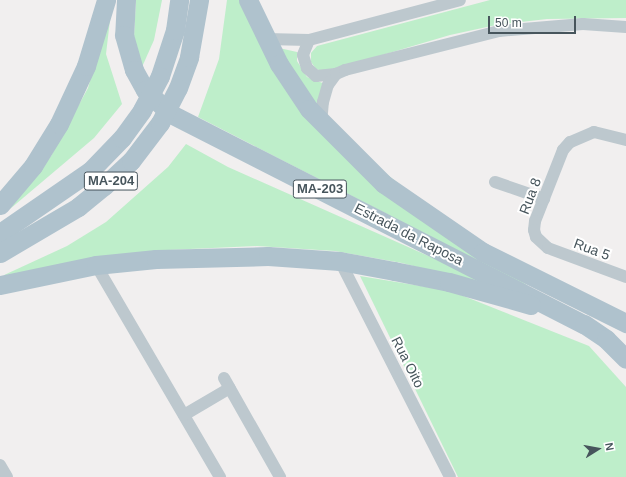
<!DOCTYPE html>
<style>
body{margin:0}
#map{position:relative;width:626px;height:477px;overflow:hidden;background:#f1efef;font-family:Arial,sans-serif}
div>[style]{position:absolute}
.green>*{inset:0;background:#beeeca}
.street>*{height:12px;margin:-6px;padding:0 6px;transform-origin:6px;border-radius:6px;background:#bdc8ce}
.primary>*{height:19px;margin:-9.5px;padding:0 9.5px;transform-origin:9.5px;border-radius:9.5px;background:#afc2cd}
.primary-bridge>*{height:19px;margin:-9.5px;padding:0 9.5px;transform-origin:9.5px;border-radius:9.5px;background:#afc2cd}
span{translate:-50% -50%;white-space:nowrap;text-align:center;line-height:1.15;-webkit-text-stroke:4px #fff;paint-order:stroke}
.shield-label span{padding:1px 3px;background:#fff;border:1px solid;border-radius:3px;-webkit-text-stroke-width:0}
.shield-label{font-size:13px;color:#47555c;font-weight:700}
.street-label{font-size:14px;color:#47555c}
.north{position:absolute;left:578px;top:429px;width:40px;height:40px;-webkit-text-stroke:3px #fff;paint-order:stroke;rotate:79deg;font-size:11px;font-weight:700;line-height:16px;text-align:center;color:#47555c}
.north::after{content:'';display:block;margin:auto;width:14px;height:18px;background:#47555c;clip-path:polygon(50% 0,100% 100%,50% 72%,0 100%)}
.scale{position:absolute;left:488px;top:16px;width:88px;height:18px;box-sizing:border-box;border:2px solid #47555c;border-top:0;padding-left:5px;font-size:12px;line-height:14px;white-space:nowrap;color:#47555c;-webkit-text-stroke:3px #fff;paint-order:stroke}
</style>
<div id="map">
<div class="green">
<i style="clip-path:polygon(136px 0,162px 0,154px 40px,142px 67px,134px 37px)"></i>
<i style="clip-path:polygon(227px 0,239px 0,292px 99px,529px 287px,198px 117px,219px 59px)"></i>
<i style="clip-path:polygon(490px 0,626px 0,626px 18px,547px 19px,496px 25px,450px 35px,325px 72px,316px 69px,311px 62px,311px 53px,317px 46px)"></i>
<i style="clip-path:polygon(112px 3px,106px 54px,122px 104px,94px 138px,10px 209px,51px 156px,88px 88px)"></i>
<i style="clip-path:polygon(279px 48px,297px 52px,297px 61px,307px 77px,325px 84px,318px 104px,310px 98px)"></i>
<i style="clip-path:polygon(186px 144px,228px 167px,505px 290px,402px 263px,335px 251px,257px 246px,168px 250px,2px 276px,67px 246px,106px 222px,168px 167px)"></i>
<i style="clip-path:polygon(360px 276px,451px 291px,589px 346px,626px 387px,626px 477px,458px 477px)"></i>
</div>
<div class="street">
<i style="left:266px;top:39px;width:43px;rotate:1.3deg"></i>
<i style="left:309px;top:40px;width:156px;rotate:-14.8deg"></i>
<i style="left:309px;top:40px;width:16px;rotate:112deg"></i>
<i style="left:303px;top:55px;width:14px;rotate:73deg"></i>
<i style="left:307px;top:68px;width:12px;rotate:42deg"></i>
<i style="left:316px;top:76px;width:20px;rotate:-6deg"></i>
<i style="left:321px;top:124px;width:22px;rotate:-85deg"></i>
<i style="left:323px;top:102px;width:18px;rotate:-74deg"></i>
<i style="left:328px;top:85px;width:14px;rotate:-54deg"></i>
<i style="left:336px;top:74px;width:10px;rotate:-24deg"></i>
<i style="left:345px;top:70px;width:159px;rotate:-14.2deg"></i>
<i style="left:499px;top:31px;width:84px;rotate:-4.8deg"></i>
<i style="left:583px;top:24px;width:43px;rotate:4deg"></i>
<i style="left:626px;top:140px;width:33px;rotate:-166deg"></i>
<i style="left:594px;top:132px;width:26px;rotate:157deg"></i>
<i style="left:570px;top:142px;width:11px;rotate:131deg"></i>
<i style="left:563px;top:150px;width:76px;rotate:111.5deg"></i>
<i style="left:535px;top:221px;width:9px;rotate:96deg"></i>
<i style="left:534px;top:230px;width:7px;rotate:74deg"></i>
<i style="left:536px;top:237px;width:16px;rotate:43deg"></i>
<i style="left:548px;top:248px;width:83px;rotate:20.4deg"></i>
<i style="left:495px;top:182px;width:52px;rotate:19.1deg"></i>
<i style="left:340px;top:261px;width:242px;rotate:63deg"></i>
<i style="left:96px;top:265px;width:246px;rotate:59.7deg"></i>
<i style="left:224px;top:378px;width:114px;rotate:60.5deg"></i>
<i style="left:184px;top:415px;width:53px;rotate:-30.4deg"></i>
<i style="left:0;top:465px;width:14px;rotate:60deg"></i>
</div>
<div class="primary">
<i style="left:126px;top:0;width:35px;rotate:93deg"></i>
<i style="left:124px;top:35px;width:36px;rotate:74deg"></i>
<i style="left:134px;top:70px;width:23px;rotate:61deg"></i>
<i style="left:145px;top:90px;width:35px;rotate:43deg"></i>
<i style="left:171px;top:114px;width:463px;rotate:27deg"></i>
<i style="left:584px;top:324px;width:27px;rotate:34deg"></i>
<i style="left:606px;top:339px;width:28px;rotate:45deg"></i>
<i style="left:248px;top:0;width:71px;rotate:64.2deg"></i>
<i style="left:279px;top:64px;width:54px;rotate:56.3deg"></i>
<i style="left:309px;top:109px;width:106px;rotate:45deg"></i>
<i style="left:384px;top:184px;width:120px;rotate:34.5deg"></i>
<i style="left:483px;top:252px;width:160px;rotate:26.4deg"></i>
<i style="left:160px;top:76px;width:48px;rotate:-71.9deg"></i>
<i style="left:175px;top:30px;width:30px;rotate:-82deg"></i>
<i style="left:178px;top:88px;width:33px;rotate:-70deg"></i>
<i style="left:189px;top:57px;width:58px;rotate:-80deg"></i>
<i style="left:0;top:205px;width:51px;rotate:-49.8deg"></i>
<i style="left:33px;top:166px;width:49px;rotate:-58.2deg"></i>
<i style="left:59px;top:124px;width:64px;rotate:-65deg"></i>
<i style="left:86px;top:66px;width:69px;rotate:-73.1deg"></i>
<i style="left:0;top:233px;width:109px;rotate:-34.6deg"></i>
<i style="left:90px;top:171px;width:46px;rotate:-45.9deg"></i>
<i style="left:122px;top:138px;width:34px;rotate:-54deg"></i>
<i style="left:0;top:253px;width:91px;rotate:-30.5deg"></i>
<i style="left:78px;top:207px;width:33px;rotate:-39deg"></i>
<i style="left:104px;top:186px;width:37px;rotate:-43deg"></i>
<i style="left:131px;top:161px;width:48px;rotate:-52.7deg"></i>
<i style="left:0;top:285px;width:98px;rotate:-11.8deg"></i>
<i style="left:96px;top:265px;width:60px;rotate:-5.7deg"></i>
<i style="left:156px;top:259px;width:112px;rotate:-1.5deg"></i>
<i style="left:268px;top:256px;width:72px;rotate:4deg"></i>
<i style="left:340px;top:261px;width:55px;rotate:10.5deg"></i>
<i style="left:394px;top:271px;width:56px;rotate:11.3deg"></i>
<i style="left:449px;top:282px;width:85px;rotate:15.7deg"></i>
</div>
<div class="primary-bridge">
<i style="left:142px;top:110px;width:38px;rotate:-62deg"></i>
<i style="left:160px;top:123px;width:39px;rotate:-63deg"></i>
</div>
<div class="shield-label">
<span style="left:111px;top:181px">MA-204</span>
<span style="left:320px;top:189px">MA-203</span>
</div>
<div class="street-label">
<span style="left:530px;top:196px;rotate:-69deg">Rua 8</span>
<span style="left:409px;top:234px;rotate:27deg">Estrada da Raposa</span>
<span style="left:592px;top:249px;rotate:20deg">Rua 5</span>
<span style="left:408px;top:362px;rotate:63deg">Rua Oito</span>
</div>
<div class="north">N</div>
<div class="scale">50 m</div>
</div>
